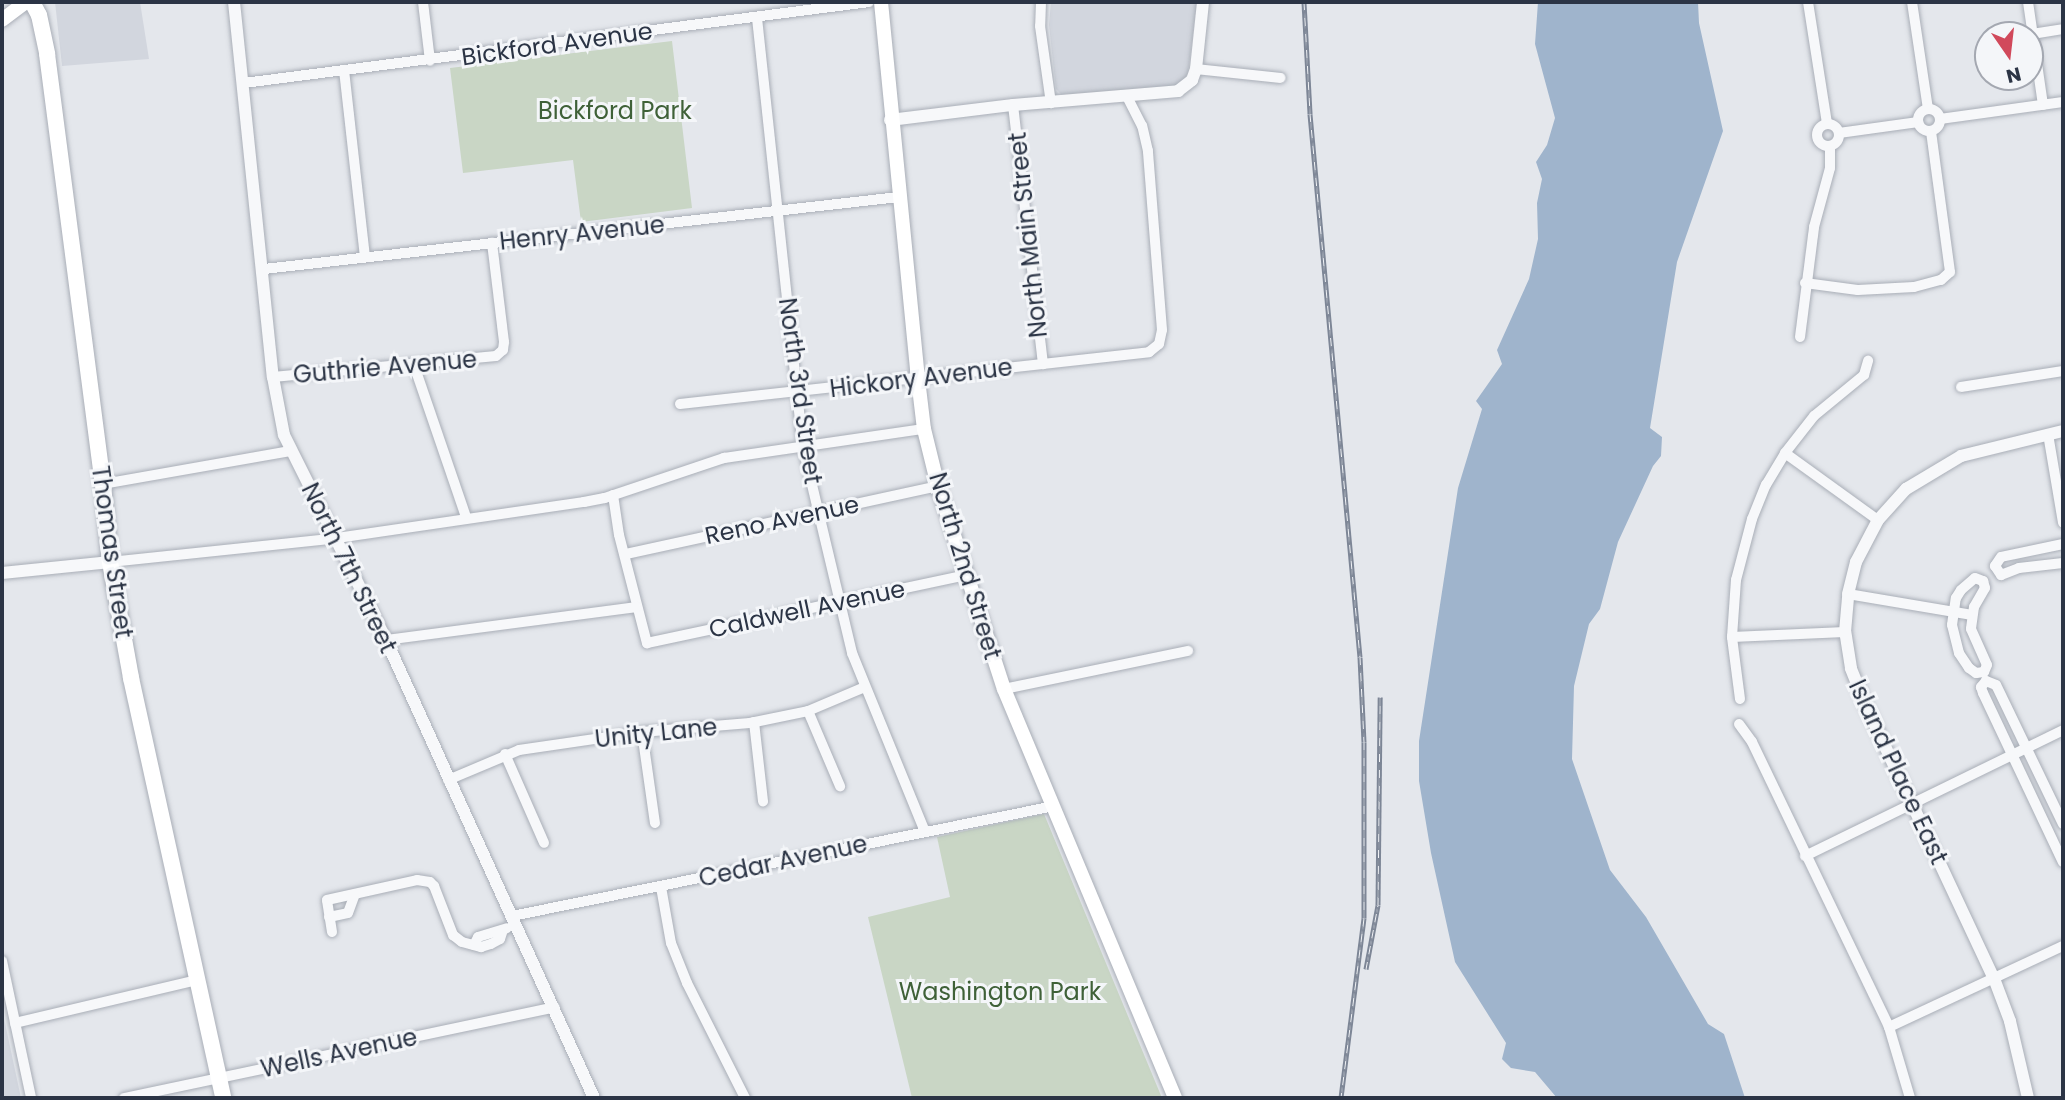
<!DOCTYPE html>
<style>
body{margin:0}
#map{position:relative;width:2065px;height:1100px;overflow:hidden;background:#e4e7ec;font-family:Poppins,sans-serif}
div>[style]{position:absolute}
.built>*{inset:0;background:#d2d6de}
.green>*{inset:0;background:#c9d6c5}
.water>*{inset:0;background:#9fb4cc}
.roads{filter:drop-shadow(0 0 2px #a9aeb7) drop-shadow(0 0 2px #a9aeb7)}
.minor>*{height:10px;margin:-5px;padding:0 5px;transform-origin:5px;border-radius:5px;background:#f7f8fa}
.minor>.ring{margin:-5px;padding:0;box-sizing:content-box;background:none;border:10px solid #f7f8fa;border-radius:50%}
.tertiary>*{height:12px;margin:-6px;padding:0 6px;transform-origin:6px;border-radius:6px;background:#f7f8fa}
.secondary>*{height:14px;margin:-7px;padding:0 7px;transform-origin:7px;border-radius:7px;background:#fff}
.primary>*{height:16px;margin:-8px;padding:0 8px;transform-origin:8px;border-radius:8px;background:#fff}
.rail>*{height:5px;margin-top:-2.5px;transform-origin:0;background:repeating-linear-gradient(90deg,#f4f6f9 0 8px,#7d8696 0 16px);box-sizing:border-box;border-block:2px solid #7d8696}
span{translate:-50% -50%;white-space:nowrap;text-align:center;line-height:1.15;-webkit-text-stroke:6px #f4f6f9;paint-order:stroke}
.street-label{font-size:24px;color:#2b3445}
.park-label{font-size:24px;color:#3f6138}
.frame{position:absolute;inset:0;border:4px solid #2b3445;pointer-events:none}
.north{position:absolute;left:1974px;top:21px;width:70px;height:70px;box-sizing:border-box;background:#f4f6f9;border:2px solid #a4a8b1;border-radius:50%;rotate:166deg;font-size:19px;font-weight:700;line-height:28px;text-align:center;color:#2b3445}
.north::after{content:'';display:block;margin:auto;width:24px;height:32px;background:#d1495b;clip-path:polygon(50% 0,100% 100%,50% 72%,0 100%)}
</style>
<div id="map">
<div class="built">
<i style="clip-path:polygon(55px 2px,140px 2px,149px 59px,62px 66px)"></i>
<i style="clip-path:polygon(1051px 2px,1197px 2px,1188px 73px,1183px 81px,1172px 89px,1063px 96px,1056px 89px,1049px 25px)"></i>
<i style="clip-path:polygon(2px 1009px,21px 1098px,2px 1098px)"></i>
</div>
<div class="green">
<i style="clip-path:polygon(672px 41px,692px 208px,581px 222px,573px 160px,463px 173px,450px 68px)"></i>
<i style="clip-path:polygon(1044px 814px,1162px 1098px,912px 1098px,868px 917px,950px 897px,937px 837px)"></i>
</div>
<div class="water">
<i style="clip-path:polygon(1538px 2px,1698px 2px,1699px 23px,1723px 131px,1677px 262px,1650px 428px,1662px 437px,1661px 456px,1653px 466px,1618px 542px,1600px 609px,1589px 624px,1574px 686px,1572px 759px,1610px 870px,1646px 917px,1708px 1024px,1724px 1034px,1745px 1098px,1557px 1098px,1535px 1072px,1511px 1068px,1502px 1059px,1506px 1043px,1455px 962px,1431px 853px,1419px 781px,1419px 741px,1458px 488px,1482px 409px,1476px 401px,1502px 364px,1497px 350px,1529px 279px,1538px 239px,1537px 203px,1542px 179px,1536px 162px,1547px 145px,1555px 118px,1535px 44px)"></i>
</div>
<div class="roads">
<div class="minor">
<i style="left:423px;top:2px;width:59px;rotate:83.2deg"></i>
<i style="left:1041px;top:2px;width:24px;rotate:92deg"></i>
<i style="left:1040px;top:26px;width:78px;rotate:81.9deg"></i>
<i style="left:1808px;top:2px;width:123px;rotate:81.1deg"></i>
<i style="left:1912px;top:2px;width:108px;rotate:81.5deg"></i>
<i style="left:2028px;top:2px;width:104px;rotate:81.7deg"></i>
<i style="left:757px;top:18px;width:431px;rotate:83.9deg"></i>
<i style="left:803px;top:447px;width:212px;rotate:76.6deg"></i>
<i style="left:852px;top:653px;width:193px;rotate:67.8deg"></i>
<i style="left:2032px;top:34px;width:31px;rotate:-9deg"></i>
<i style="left:1196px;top:69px;width:85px;rotate:6deg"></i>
<i style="left:344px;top:70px;width:188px;rotate:83.6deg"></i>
<i style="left:244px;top:83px;width:630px;rotate:-7.38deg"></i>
<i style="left:1013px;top:105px;width:261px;rotate:83.4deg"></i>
<i class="ring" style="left:1918px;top:109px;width:12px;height:12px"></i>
<i style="left:1940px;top:119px;width:124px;rotate:-7.9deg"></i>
<i class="ring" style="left:1817px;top:124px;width:12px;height:12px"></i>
<i style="left:1839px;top:133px;width:80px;rotate:-7.9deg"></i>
<i style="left:264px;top:269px;width:639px;rotate:-6.47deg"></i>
<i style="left:1805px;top:283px;width:53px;rotate:7.5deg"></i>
<i style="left:1858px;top:290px;width:56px;rotate:-3.1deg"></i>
<i style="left:1914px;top:287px;width:28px;rotate:-15deg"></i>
<i style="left:1941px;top:280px;width:12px;rotate:-42deg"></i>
<i style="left:1950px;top:272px;width:142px;rotate:-97.7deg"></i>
<i style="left:1800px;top:337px;width:111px;rotate:-82.7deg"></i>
<i style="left:1814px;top:227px;width:61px;rotate:-74.8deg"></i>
<i style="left:1830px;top:168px;width:22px;rotate:-90deg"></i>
<i style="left:414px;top:365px;width:161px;rotate:71.1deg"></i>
<i style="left:273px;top:377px;width:224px;rotate:-5.4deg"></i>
<i style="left:496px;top:356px;width:9px;rotate:-41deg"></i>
<i style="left:503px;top:350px;width:8px;rotate:-83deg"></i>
<i style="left:504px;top:342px;width:100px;rotate:-96.9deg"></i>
<i style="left:1961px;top:387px;width:103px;rotate:-8.9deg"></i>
<i style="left:680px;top:404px;width:472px;rotate:-6.3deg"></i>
<i style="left:1149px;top:352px;width:13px;rotate:-39deg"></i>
<i style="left:1159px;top:344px;width:14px;rotate:-78deg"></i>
<i style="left:1162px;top:330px;width:180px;rotate:-94.5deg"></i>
<i style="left:1148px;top:151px;width:26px;rotate:-103deg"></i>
<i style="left:1142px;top:126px;width:33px;rotate:-117deg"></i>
<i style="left:2048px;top:434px;width:90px;rotate:80.4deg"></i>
<i style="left:1785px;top:453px;width:115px;rotate:35.8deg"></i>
<i style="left:103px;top:484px;width:191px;rotate:-10deg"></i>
<i style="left:613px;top:495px;width:40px;rotate:81.5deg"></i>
<i style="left:619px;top:535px;width:112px;rotate:75.5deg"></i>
<i style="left:647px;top:643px;width:326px;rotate:-12deg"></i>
<i style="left:2063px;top:544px;width:63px;rotate:168.2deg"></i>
<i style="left:2001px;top:557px;width:11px;rotate:124deg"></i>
<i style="left:1995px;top:566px;width:11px;rotate:56deg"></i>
<i style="left:2001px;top:575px;width:19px;rotate:-21deg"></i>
<i style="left:2019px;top:568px;width:44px;rotate:-6.5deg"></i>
<i style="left:626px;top:554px;width:319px;rotate:-12.3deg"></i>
<i style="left:110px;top:562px;width:228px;rotate:-6deg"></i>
<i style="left:337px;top:538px;width:250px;rotate:-8.3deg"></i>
<i style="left:584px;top:502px;width:21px;rotate:-11deg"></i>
<i style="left:605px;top:498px;width:126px;rotate:-18.6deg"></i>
<i style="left:724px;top:458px;width:202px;rotate:-8.3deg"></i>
<i style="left:1975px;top:578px;width:9px;rotate:21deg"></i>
<i style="left:1983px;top:581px;width:7px;rotate:74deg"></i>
<i style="left:1985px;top:588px;width:22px;rotate:120deg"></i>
<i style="left:1974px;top:607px;width:22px;rotate:98deg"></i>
<i style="left:1971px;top:629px;width:39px;rotate:66deg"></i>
<i style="left:1987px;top:665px;width:8px;rotate:113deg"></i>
<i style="left:1984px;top:672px;width:8px;rotate:173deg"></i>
<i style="left:1976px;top:673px;width:9px;rotate:-144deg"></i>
<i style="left:1969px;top:668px;width:18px;rotate:-124deg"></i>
<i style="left:1959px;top:653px;width:29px;rotate:-104deg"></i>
<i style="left:1952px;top:625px;width:27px;rotate:-82deg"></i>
<i style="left:1956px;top:598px;width:9px;rotate:-58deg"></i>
<i style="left:1961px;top:590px;width:18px;rotate:-41deg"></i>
<i style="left:1848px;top:594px;width:126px;rotate:9.6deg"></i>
<i style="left:1732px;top:637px;width:113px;rotate:-2.5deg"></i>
<i style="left:386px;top:640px;width:252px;rotate:-7.5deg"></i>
<i style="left:1004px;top:689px;width:188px;rotate:-11.7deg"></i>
<i style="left:1740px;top:699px;width:63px;rotate:-97.4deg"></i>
<i style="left:1732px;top:637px;width:57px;rotate:-86deg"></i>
<i style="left:1736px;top:580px;width:63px;rotate:-75.3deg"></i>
<i style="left:1752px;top:519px;width:37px;rotate:-68deg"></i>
<i style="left:1766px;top:485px;width:37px;rotate:-59deg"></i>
<i style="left:1785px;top:453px;width:47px;rotate:-51.9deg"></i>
<i style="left:1814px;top:416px;width:65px;rotate:-39.4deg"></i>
<i style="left:1864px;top:375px;width:15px;rotate:-74deg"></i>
<i style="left:808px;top:711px;width:82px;rotate:66.9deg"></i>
<i style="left:754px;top:722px;width:80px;rotate:83.5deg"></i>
<i style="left:1739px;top:724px;width:22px;rotate:54deg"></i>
<i style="left:1752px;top:742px;width:316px;rotate:64.3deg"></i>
<i style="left:1889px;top:1027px;width:74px;rotate:73.5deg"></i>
<i style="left:642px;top:732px;width:92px;rotate:81.9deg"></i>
<i style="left:505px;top:754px;width:97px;rotate:66.3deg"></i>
<i style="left:448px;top:780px;width:77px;rotate:-22.9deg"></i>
<i style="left:519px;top:750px;width:124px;rotate:-8.3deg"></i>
<i style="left:642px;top:732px;width:108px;rotate:-4.8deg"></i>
<i style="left:750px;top:723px;width:59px;rotate:-11.7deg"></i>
<i style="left:808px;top:711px;width:62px;rotate:-22.8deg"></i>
<i style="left:2063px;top:824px;width:154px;rotate:-115.7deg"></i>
<i style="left:1996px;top:685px;width:11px;rotate:-158deg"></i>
<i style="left:1986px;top:681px;width:8px;rotate:130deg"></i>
<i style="left:1981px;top:687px;width:6px;rotate:72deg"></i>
<i style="left:1983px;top:693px;width:187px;rotate:64.7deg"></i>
<i style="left:1805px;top:856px;width:287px;rotate:-26deg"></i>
<i style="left:661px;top:887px;width:57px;rotate:79.9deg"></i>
<i style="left:671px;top:943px;width:43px;rotate:68.2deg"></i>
<i style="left:687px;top:983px;width:129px;rotate:63.2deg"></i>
<i style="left:512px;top:916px;width:553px;rotate:-11.47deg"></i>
<i style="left:329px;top:917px;width:19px;rotate:-12deg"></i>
<i style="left:348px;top:913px;width:20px;rotate:-70deg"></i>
<i style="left:332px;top:932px;width:32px;rotate:-99deg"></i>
<i style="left:327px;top:900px;width:92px;rotate:-12.5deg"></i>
<i style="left:417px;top:880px;width:13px;rotate:9deg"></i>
<i style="left:430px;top:882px;width:6px;rotate:45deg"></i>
<i style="left:434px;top:886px;width:53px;rotate:68.8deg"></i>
<i style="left:453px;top:935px;width:11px;rotate:38deg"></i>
<i style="left:462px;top:942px;width:20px;rotate:15deg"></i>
<i style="left:481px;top:947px;width:10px;rotate:-17deg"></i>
<i style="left:491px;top:944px;width:10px;rotate:-29deg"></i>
<i style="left:500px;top:939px;width:9px;rotate:-72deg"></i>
<i style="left:474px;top:945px;width:9px;rotate:-63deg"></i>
<i style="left:478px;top:937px;width:30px;rotate:-17deg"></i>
<i style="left:2px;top:961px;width:140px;rotate:78deg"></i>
<i style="left:15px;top:1023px;width:187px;rotate:-13.3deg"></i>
<i style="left:1889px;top:1027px;width:192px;rotate:-25deg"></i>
<i style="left:124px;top:1098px;width:440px;rotate:-11.9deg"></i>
</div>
<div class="tertiary">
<i style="left:234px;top:2px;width:377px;rotate:84.1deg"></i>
<i style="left:273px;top:377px;width:59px;rotate:79.3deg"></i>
<i style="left:284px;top:435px;width:229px;rotate:63.5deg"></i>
<i style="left:386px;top:640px;width:503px;rotate:65.57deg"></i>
<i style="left:890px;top:120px;width:124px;rotate:-7deg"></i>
<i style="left:1013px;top:105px;width:166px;rotate:-4.8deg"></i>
<i style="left:1178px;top:91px;width:18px;rotate:-38deg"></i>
<i style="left:1192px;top:80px;width:12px;rotate:-70deg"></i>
<i style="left:1196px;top:69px;width:67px;rotate:-84deg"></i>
<i style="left:2px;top:573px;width:109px;rotate:-5.8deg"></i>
<i style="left:2028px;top:1098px;width:79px;rotate:-103.2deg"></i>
<i style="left:2010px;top:1021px;width:43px;rotate:-110.6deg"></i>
<i style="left:1995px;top:981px;width:309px;rotate:-115.1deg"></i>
<i style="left:1864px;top:701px;width:35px;rotate:-112deg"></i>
<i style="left:1851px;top:668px;width:36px;rotate:-99deg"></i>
<i style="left:1845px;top:632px;width:38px;rotate:-85deg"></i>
<i style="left:1848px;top:594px;width:33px;rotate:-76deg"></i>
<i style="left:1856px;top:562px;width:47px;rotate:-62.4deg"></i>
<i style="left:1878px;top:520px;width:42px;rotate:-47.9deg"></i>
<i style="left:1906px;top:489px;width:64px;rotate:-31deg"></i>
<i style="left:1961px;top:456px;width:105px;rotate:-13.8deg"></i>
</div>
<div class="secondary">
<i style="left:881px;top:2px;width:379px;rotate:84.4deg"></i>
<i style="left:918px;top:379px;width:50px;rotate:83.2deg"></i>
<i style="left:924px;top:429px;width:59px;rotate:76.2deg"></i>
<i style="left:938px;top:486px;width:213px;rotate:72deg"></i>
<i style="left:1004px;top:689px;width:443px;rotate:67.3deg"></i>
<i style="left:2px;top:20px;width:30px;rotate:-37deg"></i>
</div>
<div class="primary">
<i style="left:32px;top:2px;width:15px;rotate:62deg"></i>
<i style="left:39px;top:15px;width:40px;rotate:78deg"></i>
<i style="left:47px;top:54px;width:434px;rotate:82.6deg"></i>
<i style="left:103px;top:484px;width:78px;rotate:84.9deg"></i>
<i style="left:110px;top:562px;width:118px;rotate:79.7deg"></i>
<i style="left:131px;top:678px;width:430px;rotate:77.6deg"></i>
</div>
</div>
<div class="rail">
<i style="left:1304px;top:2px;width:112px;rotate:86.9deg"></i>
<i style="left:1310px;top:114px;width:545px;rotate:84.74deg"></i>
<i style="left:1360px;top:657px;width:85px;rotate:87.3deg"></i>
<i style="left:1364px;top:742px;width:176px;rotate:90deg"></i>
<i style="left:1364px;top:918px;width:181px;rotate:97.3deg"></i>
<i style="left:1366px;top:969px;width:65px;rotate:-79.4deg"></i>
<i style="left:1378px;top:905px;width:208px;rotate:-89.4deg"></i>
</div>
<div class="street-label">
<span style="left:557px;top:44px;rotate:-8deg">Bickford Avenue</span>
<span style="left:582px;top:233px;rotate:-6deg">Henry Avenue</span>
<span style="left:1028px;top:235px;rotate:-96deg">North Main Street</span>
<span style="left:385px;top:367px;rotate:-5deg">Guthrie Avenue</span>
<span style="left:921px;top:378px;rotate:-7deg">Hickory Avenue</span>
<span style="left:800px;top:391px;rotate:82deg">North 3rd Street</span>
<span style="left:782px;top:520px;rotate:-12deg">Reno Avenue</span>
<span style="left:112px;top:552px;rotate:82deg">Thomas Street</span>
<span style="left:965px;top:566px;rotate:73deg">North 2nd Street</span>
<span style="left:349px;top:568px;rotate:64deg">North 7th Street</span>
<span style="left:807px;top:609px;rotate:-12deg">Caldwell Avenue</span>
<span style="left:656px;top:733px;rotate:-6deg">Unity Lane</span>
<span style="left:1898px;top:772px;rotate:65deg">Island Place East</span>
<span style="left:783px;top:861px;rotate:-12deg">Cedar Avenue</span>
<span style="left:339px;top:1053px;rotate:-12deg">Wells Avenue</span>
</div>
<div class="park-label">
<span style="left:615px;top:111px">Bickford Park</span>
<span style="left:1000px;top:992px">Washington Park</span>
</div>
<div class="frame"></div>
<div class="north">N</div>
</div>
